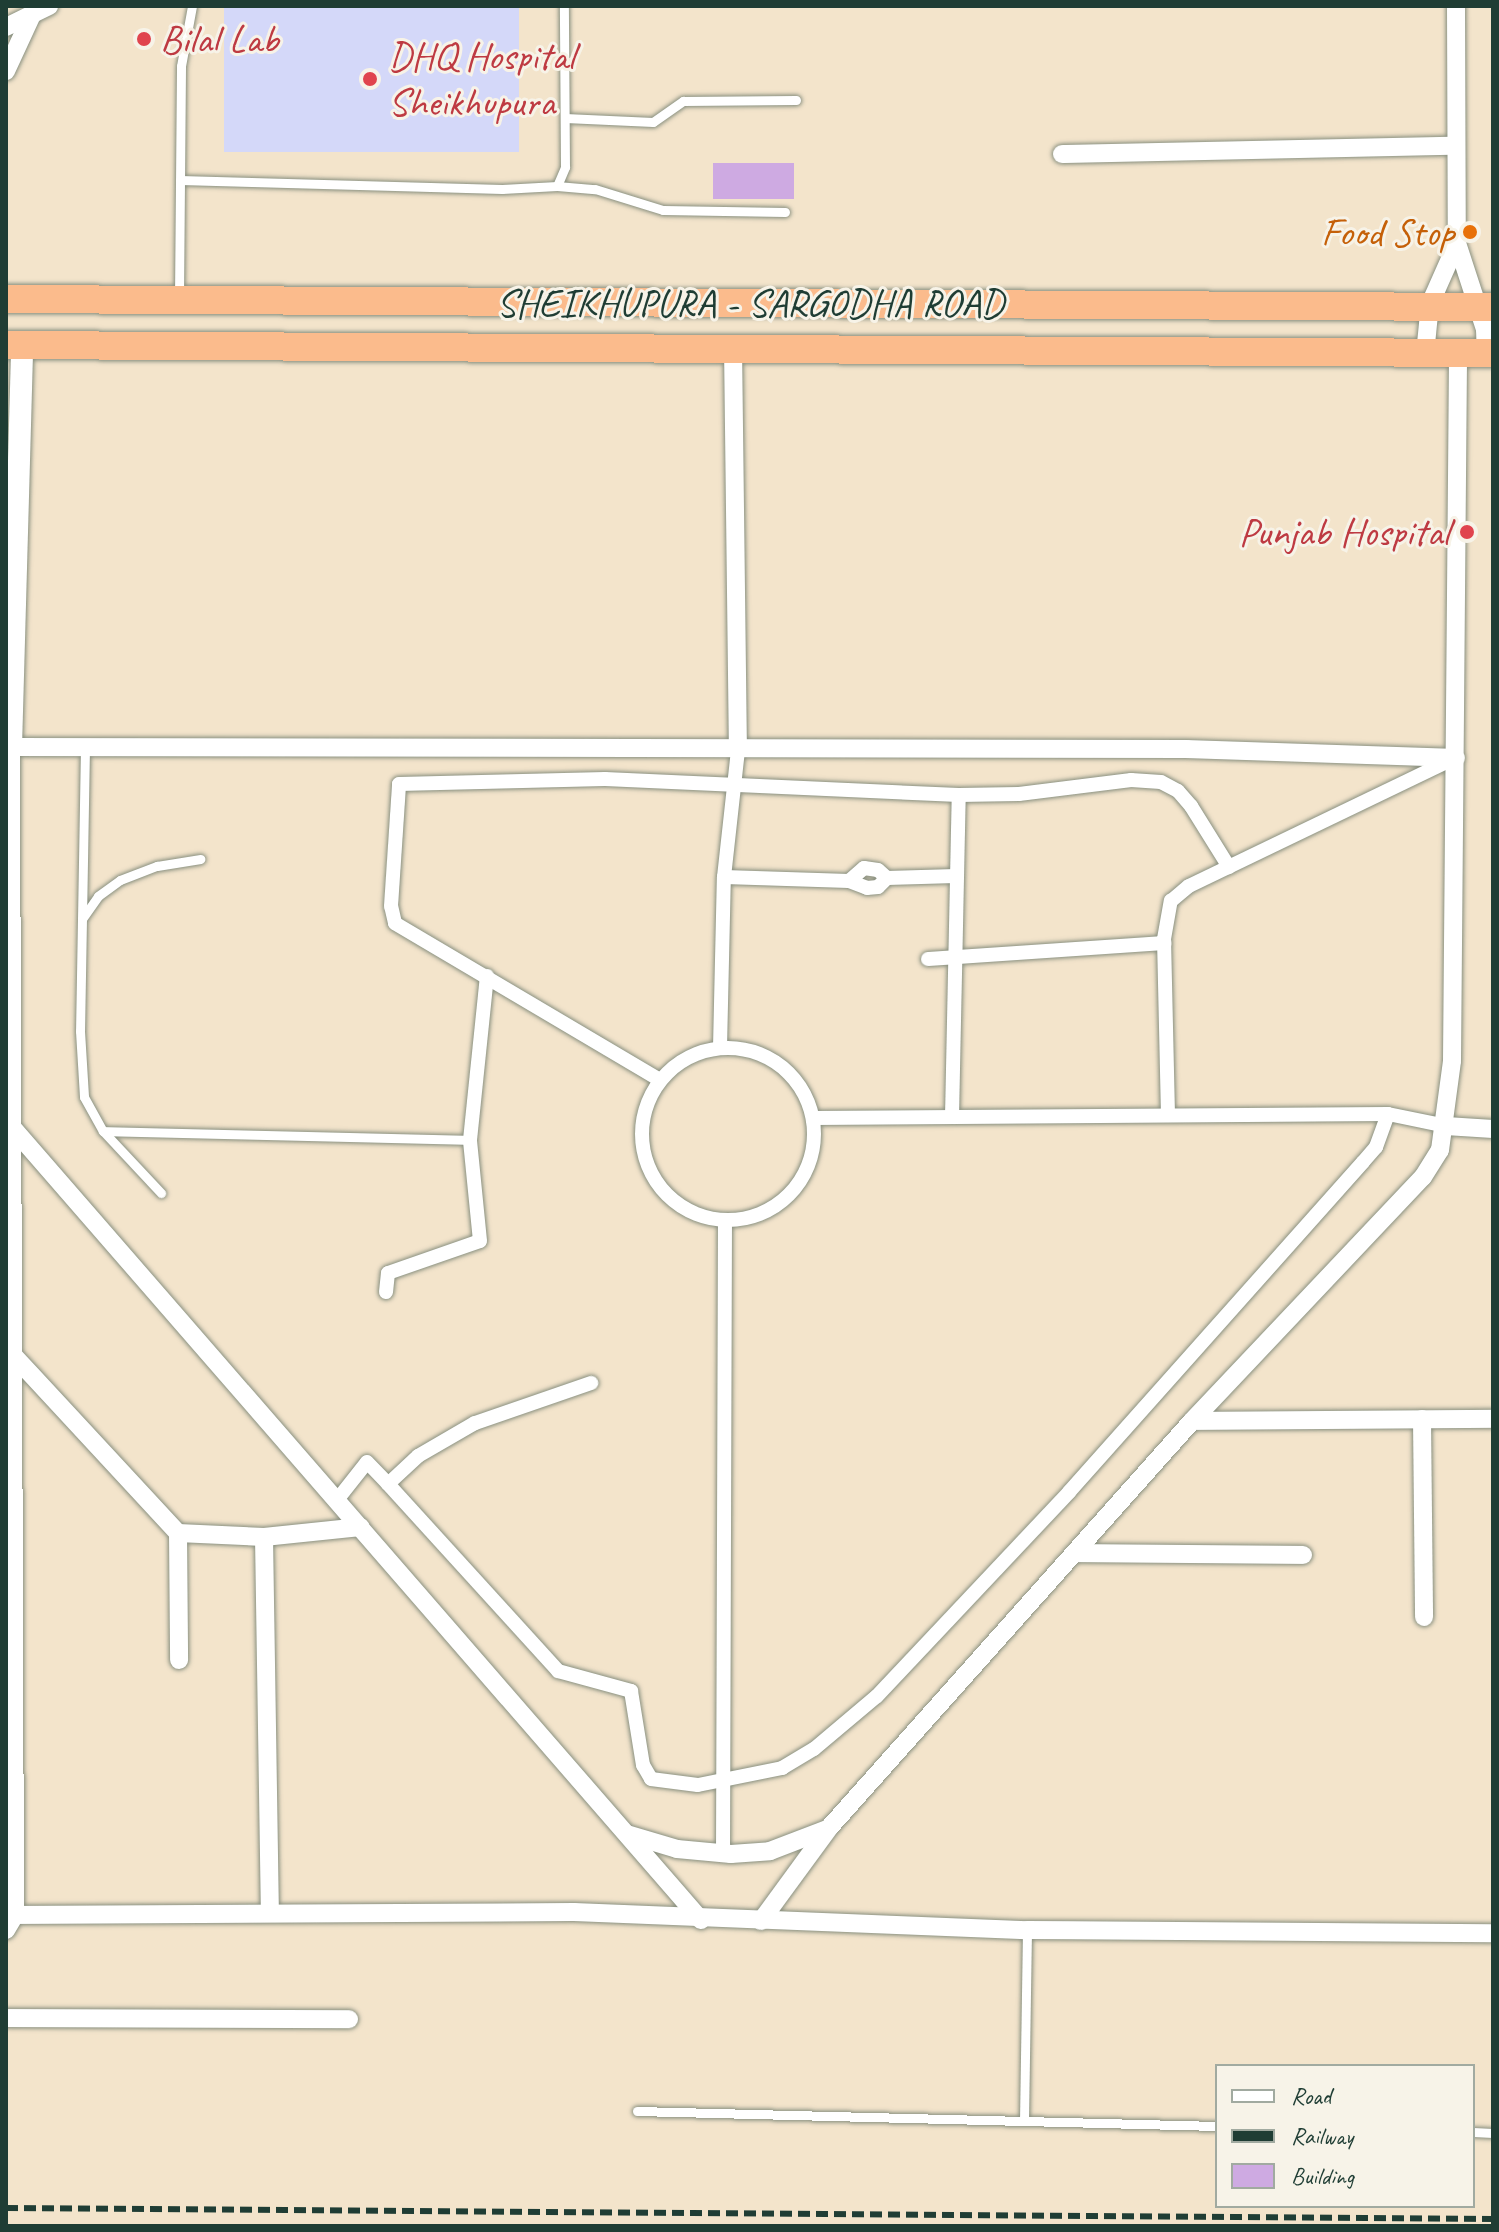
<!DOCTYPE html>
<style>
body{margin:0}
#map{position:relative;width:1499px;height:2232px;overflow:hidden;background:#f3e4cb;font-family:Caveat,sans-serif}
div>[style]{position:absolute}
.built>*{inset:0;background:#d4d8f9;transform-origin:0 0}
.building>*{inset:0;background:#ceaae2;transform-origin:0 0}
.roads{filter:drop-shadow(0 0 2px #899080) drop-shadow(0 0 2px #899080)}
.service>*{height:9px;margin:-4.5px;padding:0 4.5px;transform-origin:4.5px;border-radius:4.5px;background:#fff}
.pedestrian>*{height:14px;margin:-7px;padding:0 7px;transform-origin:7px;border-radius:7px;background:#fff}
.pedestrian>.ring{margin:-7px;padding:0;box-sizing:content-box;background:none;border:14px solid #fff;border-radius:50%}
.minor>*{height:18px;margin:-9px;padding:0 9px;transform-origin:9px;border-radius:9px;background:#fff}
.tertiary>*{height:22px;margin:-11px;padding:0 11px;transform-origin:11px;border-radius:11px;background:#fff}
.trunk>*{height:28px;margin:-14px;padding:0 14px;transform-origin:14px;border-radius:14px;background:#fbbb8c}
.rail>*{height:6px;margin-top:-3px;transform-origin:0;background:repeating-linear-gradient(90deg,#1f3d34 0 12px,transparent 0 18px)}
.dots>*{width:22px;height:22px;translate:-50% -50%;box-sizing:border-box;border:4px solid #f7f3e8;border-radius:50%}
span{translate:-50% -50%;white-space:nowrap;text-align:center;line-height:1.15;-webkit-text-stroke:6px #f7f3e8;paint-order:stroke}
.health-label{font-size:40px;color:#be3a42}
.left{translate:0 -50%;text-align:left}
.right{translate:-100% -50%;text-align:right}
.food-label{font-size:40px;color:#c56008}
.street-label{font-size:40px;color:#1f3d34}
.frame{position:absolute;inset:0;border:8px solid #1f3d34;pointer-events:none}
.legend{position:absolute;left:1215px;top:2064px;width:260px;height:144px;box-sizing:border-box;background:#f7f3e8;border:2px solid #a1aaa0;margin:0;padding:10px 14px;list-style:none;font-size:24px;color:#1f3d34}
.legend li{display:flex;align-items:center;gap:16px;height:40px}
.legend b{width:40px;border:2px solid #a1aaa0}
</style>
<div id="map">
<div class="built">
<i style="left:224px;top:6px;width:295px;height:146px"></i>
</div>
<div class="building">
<i style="left:713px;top:163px;width:81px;height:36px"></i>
</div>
<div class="roads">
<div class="service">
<i style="left:565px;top:118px;width:88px;rotate:2.6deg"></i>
<i style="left:653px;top:122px;width:37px;rotate:-35deg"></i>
<i style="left:683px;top:101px;width:113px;rotate:-0.5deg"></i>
<i style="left:180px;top:180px;width:322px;rotate:1.6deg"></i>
<i style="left:502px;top:189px;width:55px;rotate:-3.1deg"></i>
<i style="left:557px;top:186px;width:21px;rotate:-67deg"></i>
<i style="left:565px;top:167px;width:161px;rotate:-90.4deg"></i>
<i style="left:557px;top:186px;width:38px;rotate:5deg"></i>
<i style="left:595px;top:189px;width:71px;rotate:17.2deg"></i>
<i style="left:663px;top:210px;width:122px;rotate:0.9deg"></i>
<i style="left:179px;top:297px;width:231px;rotate:-89.5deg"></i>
<i style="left:181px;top:66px;width:61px;rotate:-79.6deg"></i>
<i style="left:85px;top:747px;width:284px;rotate:91deg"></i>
<i style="left:80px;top:1031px;width:66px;rotate:86.5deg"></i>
<i style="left:84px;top:1097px;width:39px;rotate:61deg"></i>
<i style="left:103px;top:1131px;width:85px;rotate:46.9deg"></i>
<i style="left:82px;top:919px;width:28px;rotate:-55deg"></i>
<i style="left:98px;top:896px;width:27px;rotate:-36deg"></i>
<i style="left:120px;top:880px;width:40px;rotate:-21deg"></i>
<i style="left:157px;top:866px;width:44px;rotate:-9.2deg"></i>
<i style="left:103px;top:1131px;width:367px;rotate:1.4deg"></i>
<i style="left:637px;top:2111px;width:580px;rotate:1.48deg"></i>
<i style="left:1024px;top:2121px;width:191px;rotate:-89.1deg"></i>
<i style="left:1473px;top:2132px;width:20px;rotate:3deg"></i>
</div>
<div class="pedestrian">
<i style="left:724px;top:877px;width:125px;rotate:1.8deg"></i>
<i style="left:849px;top:881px;width:19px;rotate:21deg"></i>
<i style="left:867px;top:888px;width:11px;rotate:-5deg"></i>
<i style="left:878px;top:887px;width:13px;rotate:-45deg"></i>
<i style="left:849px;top:881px;width:20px;rotate:-41deg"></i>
<i style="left:864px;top:868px;width:14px;rotate:8deg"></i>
<i style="left:878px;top:870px;width:12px;rotate:42deg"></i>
<i style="left:887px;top:878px;width:69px;rotate:-1.7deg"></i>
<i style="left:928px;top:959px;width:237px;rotate:-3.9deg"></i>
<i class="ring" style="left:642px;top:1048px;width:158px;height:158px"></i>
<i style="left:720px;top:1048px;width:171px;rotate:-88.7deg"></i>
<i style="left:724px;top:877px;width:128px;rotate:-83.7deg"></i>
<i style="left:660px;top:1080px;width:308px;rotate:-149.4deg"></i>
<i style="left:395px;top:923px;width:17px;rotate:-103deg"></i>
<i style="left:391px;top:906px;width:122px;rotate:-86.2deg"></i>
<i style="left:399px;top:784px;width:206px;rotate:-1.4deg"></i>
<i style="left:605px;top:779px;width:354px;rotate:2.6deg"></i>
<i style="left:959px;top:795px;width:60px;rotate:-1deg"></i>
<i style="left:1019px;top:794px;width:113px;rotate:-7.1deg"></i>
<i style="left:1131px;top:780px;width:30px;rotate:4deg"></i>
<i style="left:1161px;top:782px;width:19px;rotate:28deg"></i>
<i style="left:1178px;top:791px;width:20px;rotate:49deg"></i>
<i style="left:1191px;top:806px;width:72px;rotate:58.1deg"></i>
<i style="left:1168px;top:1115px;width:176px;rotate:-91.3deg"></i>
<i style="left:1164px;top:939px;width:39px;rotate:-80deg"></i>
<i style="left:1171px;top:901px;width:23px;rotate:-40deg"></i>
<i style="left:1189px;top:886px;width:295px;rotate:-25.7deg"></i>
<i style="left:952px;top:1117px;width:322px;rotate:-88.8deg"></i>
<i style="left:813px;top:1118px;width:575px;rotate:-0.4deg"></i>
<i style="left:1388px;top:1114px;width:59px;rotate:11.7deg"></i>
<i style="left:386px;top:1292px;width:19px;rotate:-84deg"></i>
<i style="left:388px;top:1273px;width:97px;rotate:-19.2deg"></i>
<i style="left:480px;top:1241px;width:101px;rotate:-95.7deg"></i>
<i style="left:470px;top:1140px;width:165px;rotate:-84.1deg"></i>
<i style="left:388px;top:1484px;width:253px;rotate:47.7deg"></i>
<i style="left:558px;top:1671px;width:76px;rotate:15.3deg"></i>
<i style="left:631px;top:1691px;width:75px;rotate:80.8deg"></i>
<i style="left:643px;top:1765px;width:16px;rotate:60deg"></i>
<i style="left:651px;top:1779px;width:47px;rotate:7.3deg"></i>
<i style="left:698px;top:1785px;width:86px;rotate:-11.4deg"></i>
<i style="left:782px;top:1768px;width:37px;rotate:-31deg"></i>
<i style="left:814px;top:1749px;width:82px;rotate:-40.1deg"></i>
<i style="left:877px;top:1696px;width:280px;rotate:-46.7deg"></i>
<i style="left:1069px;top:1492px;width:442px;rotate:-48.3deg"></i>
<i style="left:1363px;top:1162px;width:20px;rotate:-49deg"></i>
<i style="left:1376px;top:1147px;width:35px;rotate:-70deg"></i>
<i style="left:337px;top:1500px;width:48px;rotate:-51.7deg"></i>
<i style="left:367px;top:1462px;width:30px;rotate:46deg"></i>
<i style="left:388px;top:1484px;width:41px;rotate:-43deg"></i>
<i style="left:418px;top:1456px;width:66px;rotate:-30.1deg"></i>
<i style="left:475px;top:1423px;width:123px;rotate:-19deg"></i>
<i style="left:723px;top:1854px;width:633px;rotate:-89.82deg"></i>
</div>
<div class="minor">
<i style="left:1456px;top:6px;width:237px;rotate:89.8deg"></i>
<i style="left:1457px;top:243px;width:90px;rotate:72deg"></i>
<i style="left:1485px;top:329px;width:24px;rotate:88deg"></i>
<i style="left:6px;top:27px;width:48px;rotate:-26deg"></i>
<i style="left:6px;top:71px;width:72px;rotate:-65.2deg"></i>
<i style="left:1062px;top:154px;width:392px;rotate:-1.2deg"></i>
<i style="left:733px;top:346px;width:404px;rotate:89.3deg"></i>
<i style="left:1425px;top:354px;width:50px;rotate:-84.3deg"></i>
<i style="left:1430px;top:304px;width:67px;rotate:-66.1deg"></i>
<i style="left:11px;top:1126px;width:1052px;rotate:49.01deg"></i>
<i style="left:1446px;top:1126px;width:47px;rotate:3.7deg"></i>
<i style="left:15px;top:1357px;width:240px;rotate:47.2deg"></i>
<i style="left:178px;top:1533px;width:86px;rotate:2.7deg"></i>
<i style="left:264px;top:1537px;width:97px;rotate:-5.9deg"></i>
<i style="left:1422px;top:1419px;width:198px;rotate:89.4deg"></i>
<i style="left:1192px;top:1421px;width:301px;rotate:-0.4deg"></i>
<i style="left:178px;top:1533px;width:127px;rotate:89.5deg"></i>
<i style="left:264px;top:1537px;width:376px;rotate:89.1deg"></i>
<i style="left:1075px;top:1553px;width:228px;rotate:0.5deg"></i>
<i style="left:627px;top:1834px;width:52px;rotate:16.7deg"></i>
<i style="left:677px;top:1849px;width:54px;rotate:5.3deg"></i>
<i style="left:731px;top:1854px;width:39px;rotate:-4deg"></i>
<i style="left:770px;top:1851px;width:61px;rotate:-21.1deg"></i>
<i style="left:6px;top:1915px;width:568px;rotate:-0.3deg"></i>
<i style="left:574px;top:1912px;width:453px;rotate:2.3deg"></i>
<i style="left:1027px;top:1930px;width:466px;rotate:0.4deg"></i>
<i style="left:761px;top:1921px;width:115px;rotate:-53.8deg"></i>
<i style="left:829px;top:1828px;width:545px;rotate:-48.27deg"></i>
<i style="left:1192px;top:1421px;width:336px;rotate:-46.6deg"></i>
<i style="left:1423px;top:1177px;width:32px;rotate:-58deg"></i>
<i style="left:1440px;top:1150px;width:90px;rotate:-82.3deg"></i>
<i style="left:1452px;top:1061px;width:707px;rotate:-89.51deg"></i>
<i style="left:6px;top:1930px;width:17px;rotate:-59deg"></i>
<i style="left:15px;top:1915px;width:1168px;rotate:-90.2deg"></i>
<i style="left:11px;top:747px;width:1176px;rotate:0.1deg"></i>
<i style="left:1187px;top:749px;width:269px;rotate:1.9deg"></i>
<i style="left:6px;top:2018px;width:343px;rotate:0.2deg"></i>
</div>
<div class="tertiary">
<i style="left:6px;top:747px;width:5px"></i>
<i style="left:11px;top:747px;width:402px;rotate:-88.4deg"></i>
</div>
<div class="trunk">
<i style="left:6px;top:299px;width:1487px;rotate:0.31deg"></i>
<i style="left:6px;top:345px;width:1487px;rotate:0.31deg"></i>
</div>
</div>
<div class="rail">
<i style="left:6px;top:2208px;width:1487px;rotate:0.42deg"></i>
</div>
<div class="dots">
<i style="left:144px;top:39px;background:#e0444e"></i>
<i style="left:370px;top:79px;background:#e0444e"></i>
<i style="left:1470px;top:232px;background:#e8710a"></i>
<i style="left:1467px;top:532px;background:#e0444e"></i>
</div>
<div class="health-label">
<span class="left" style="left:160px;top:39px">Bilal Lab</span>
<span class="left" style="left:388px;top:79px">DHQ Hospital<br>Sheikhupura</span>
<span class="right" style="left:1449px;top:532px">Punjab Hospital</span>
</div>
<div class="food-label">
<span class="right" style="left:1454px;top:232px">Food Stop</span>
</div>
<div class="street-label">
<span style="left:750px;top:303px">SHEIKHUPURA - SARGODHA ROAD</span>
</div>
<div class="frame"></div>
<ul class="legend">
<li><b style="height:10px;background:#fff"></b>Road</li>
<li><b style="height:10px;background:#1f3d34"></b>Railway</li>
<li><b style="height:22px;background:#ceaae2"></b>Building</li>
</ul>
</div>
